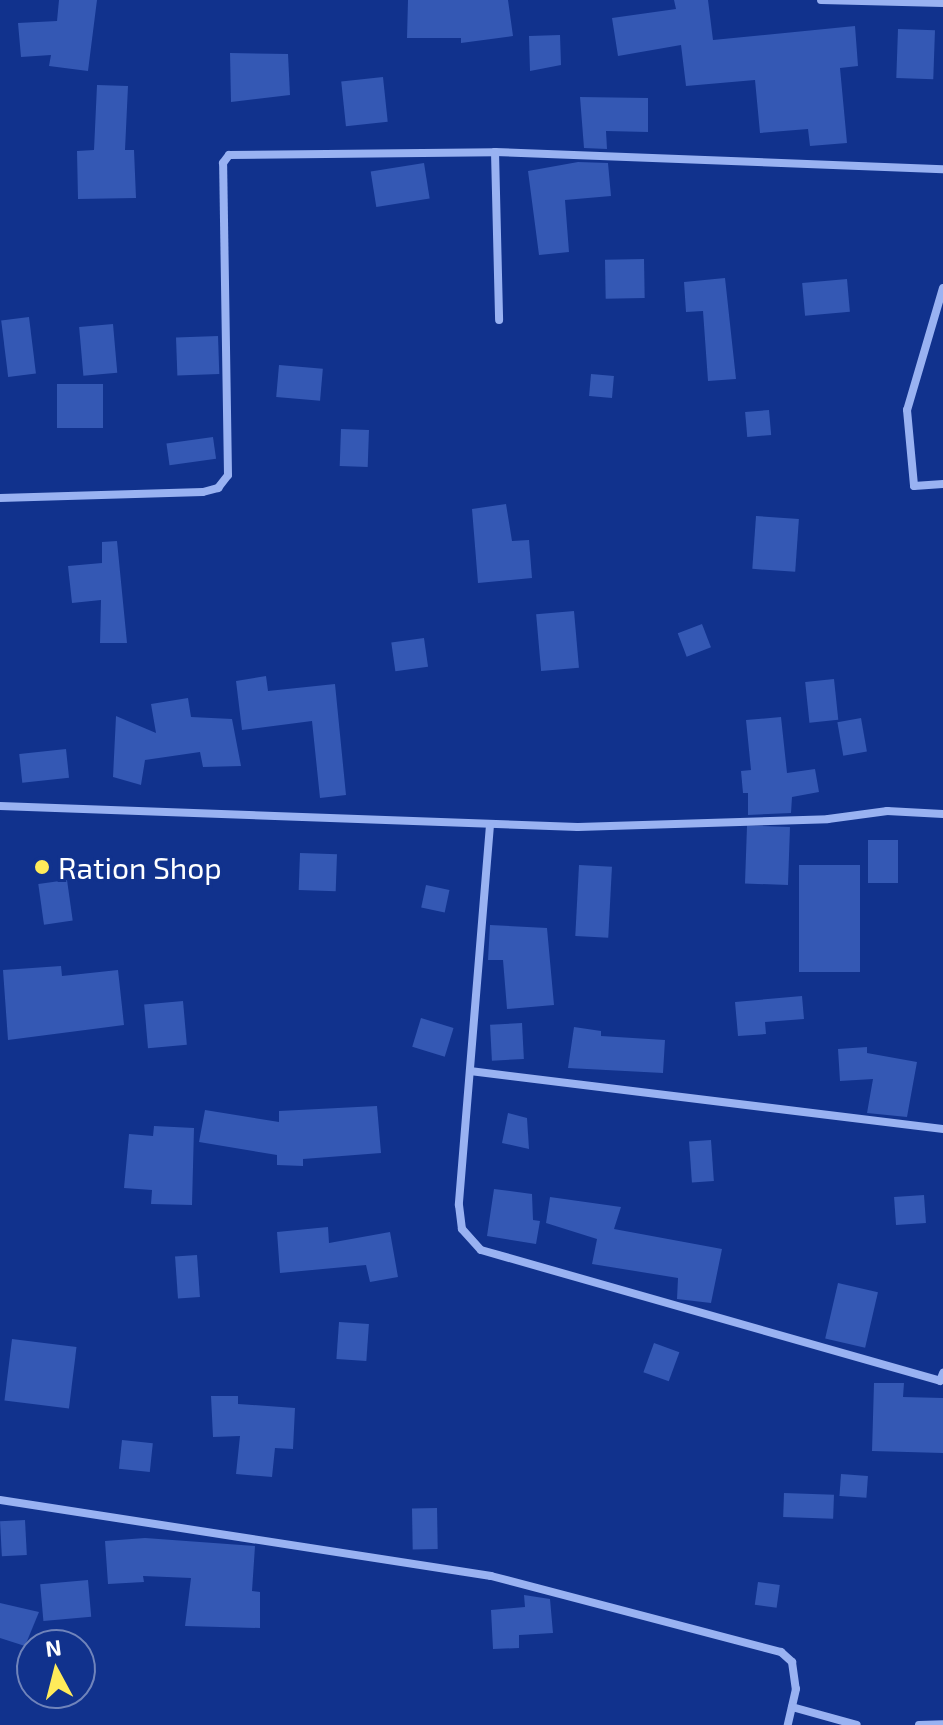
<!DOCTYPE html>
<style>
body{margin:0}
#map{position:relative;width:943px;height:1725px;overflow:hidden;background:#11328d;font-family:"Exo 2",sans-serif}
div>[style]{position:absolute}
.building>*{inset:0;background:#3458b4;transform-origin:0 0}
.minor>*{height:8px;margin:-4px;padding:0 4px;transform-origin:4px;border-radius:4px;background:#99b2f2}
.dots>*{width:22px;height:22px;translate:-50% -50%;box-sizing:border-box;border:4px solid #11328d;border-radius:50%}
span{translate:-50% -50%;white-space:nowrap;text-align:center;line-height:1.15;-webkit-text-stroke:6px #11328d;paint-order:stroke}
.poi-label{font-size:30px;color:#fff}
.left{translate:0 -50%;text-align:left}
.north{position:absolute;left:16px;top:1629px;width:80px;height:80px;box-sizing:border-box;background:#11328d;border:2px solid #7084bb;border-radius:50%;rotate:353deg;font-size:22px;font-weight:700;line-height:32px;text-align:center;color:#fff}
.north::after{content:'';display:block;margin:auto;width:28px;height:36px;background:#ffeb5a;clip-path:polygon(50% 0,100% 100%,50% 72%,0 100%)}
</style>
<div id="map">
<div class="building">
<i style="clip-path:polygon(59px 0,97px 0,88px 71px,49px 66px,51px 55px,21px 57px,18px 23px,57px 21px)"></i>
<i style="clip-path:polygon(408px 0,508px 0,513px 36px,461px 43px,461px 38px,407px 38px)"></i>
<i style="clip-path:polygon(674px 0,708px 0,713px 40px,855px 26px,858px 66px,840px 68px,847px 143px,810px 146px,808px 129px,760px 133px,755px 80px,686px 86px,681px 45px,618px 56px,612px 18px,676px 9px)"></i>
<i style="left:898px;top:29px;width:37px;height:49px;rotate:2deg"></i>
<i style="clip-path:polygon(560px 35px,561px 65px,530px 71px,529px 36px)"></i>
<i style="clip-path:polygon(230px 53px,288px 54px,290px 95px,231px 102px)"></i>
<i style="left:383px;top:77px;width:45px;height:42px;rotate:84deg"></i>
<i style="clip-path:polygon(97px 85px,128px 86px,125px 150px,134px 150px,136px 198px,78px 199px,77px 151px,94px 150px)"></i>
<i style="clip-path:polygon(580px 97px,648px 98px,648px 132px,606px 131px,607px 149px,584px 148px)"></i>
<i style="clip-path:polygon(578px 162px,608px 163px,611px 196px,565px 200px,569px 252px,539px 255px,528px 171px)"></i>
<i style="left:424px;top:163px;width:36px;height:54px;rotate:81deg"></i>
<i style="left:644px;top:259px;width:39px;height:39px;rotate:89deg"></i>
<i style="clip-path:polygon(725px 278px,736px 379px,708px 381px,703px 311px,686px 312px,684px 282px)"></i>
<i style="left:847px;top:279px;width:33px;height:45px;rotate:85deg"></i>
<i style="left:29px;top:317px;width:57px;height:28px;rotate:83deg"></i>
<i style="left:113px;top:324px;width:49px;height:34px;rotate:85deg"></i>
<i style="left:218px;top:336px;width:38px;height:42px;rotate:88deg"></i>
<i style="left:279px;top:365px;width:44px;height:32px;rotate:5deg"></i>
<i style="left:591px;top:374px;width:23px;height:22px;rotate:5deg"></i>
<i style="left:103px;top:384px;width:44px;height:46px;rotate:90deg"></i>
<i style="left:769px;top:410px;width:25px;height:24px;rotate:85deg"></i>
<i style="left:341px;top:429px;width:28px;height:37px;rotate:2deg"></i>
<i style="left:213px;top:437px;width:22px;height:47px;rotate:82deg"></i>
<i style="clip-path:polygon(506px 504px,512px 541px,529px 540px,532px 578px,478px 583px,472px 509px)"></i>
<i style="left:756px;top:516px;width:43px;height:53px;rotate:4deg"></i>
<i style="clip-path:polygon(117px 541px,127px 643px,100px 643px,101px 600px,72px 603px,68px 566px,102px 563px,102px 542px)"></i>
<i style="left:574px;top:611px;width:57px;height:38px;rotate:85deg"></i>
<i style="left:702px;top:624px;width:25px;height:26px;rotate:69deg"></i>
<i style="left:424px;top:638px;width:29px;height:33px;rotate:82deg"></i>
<i style="clip-path:polygon(266px 676px,268px 691px,335px 684px,346px 795px,320px 798px,312px 721px,242px 730px,236px 681px)"></i>
<i style="left:834px;top:679px;width:41px;height:29px;rotate:84deg"></i>
<i style="clip-path:polygon(188px 698px,191px 717px,232px 719px,241px 766px,203px 767px,200px 752px,145px 760px,141px 785px,113px 777px,116px 716px,156px 733px,151px 704px)"></i>
<i style="clip-path:polygon(781px 717px,787px 773px,815px 769px,819px 792px,792px 797px,791px 813px,748px 815px,748px 793px,743px 793px,741px 771px,751px 770px,746px 720px)"></i>
<i style="left:861px;top:718px;width:34px;height:24px;rotate:80deg"></i>
<i style="left:66px;top:749px;width:29px;height:47px;rotate:84deg"></i>
<i style="left:790px;top:827px;width:58px;height:43px;rotate:92deg"></i>
<i style="left:868px;top:840px;width:30px;height:43px"></i>
<i style="left:300px;top:853px;width:37px;height:37px;rotate:2deg"></i>
<i style="left:579px;top:865px;width:33px;height:71px;rotate:3deg"></i>
<i style="left:860px;top:865px;width:107px;height:61px;rotate:90deg"></i>
<i style="left:67px;top:880px;width:41px;height:29px;rotate:82deg"></i>
<i style="left:426px;top:885px;width:24px;height:23px;rotate:12deg"></i>
<i style="clip-path:polygon(490px 925px,547px 928px,554px 1005px,507px 1009px,503px 960px,488px 960px)"></i>
<i style="clip-path:polygon(61px 966px,62px 976px,118px 970px,124px 1025px,8px 1040px,3px 970px)"></i>
<i style="clip-path:polygon(802px 996px,804px 1019px,765px 1022px,766px 1034px,738px 1036px,735px 1002px)"></i>
<i style="left:183px;top:1001px;width:44px;height:39px;rotate:85deg"></i>
<i style="left:421px;top:1018px;width:34px;height:30px;rotate:17deg"></i>
<i style="left:522px;top:1023px;width:36px;height:32px;rotate:87deg"></i>
<i style="clip-path:polygon(574px 1027px,601px 1031px,601px 1036px,665px 1040px,663px 1073px,568px 1068px)"></i>
<i style="clip-path:polygon(867px 1047px,867px 1053px,917px 1062px,907px 1117px,867px 1113px,873px 1079px,840px 1081px,838px 1049px)"></i>
<i style="clip-path:polygon(377px 1106px,381px 1153px,303px 1159px,303px 1166px,277px 1165px,277px 1155px,199px 1142px,205px 1110px,279px 1122px,279px 1111px)"></i>
<i style="clip-path:polygon(508px 1113px,527px 1118px,529px 1149px,502px 1143px)"></i>
<i style="clip-path:polygon(154px 1126px,194px 1128px,192px 1205px,151px 1204px,152px 1190px,124px 1188px,129px 1134px,153px 1136px)"></i>
<i style="left:711px;top:1140px;width:41px;height:22px;rotate:86deg"></i>
<i style="clip-path:polygon(494px 1189px,532px 1194px,533px 1220px,540px 1221px,536px 1244px,487px 1236px)"></i>
<i style="left:924px;top:1195px;width:28px;height:30px;rotate:86deg"></i>
<i style="clip-path:polygon(550px 1197px,621px 1207px,614px 1229px,722px 1249px,711px 1303px,677px 1299px,678px 1278px,592px 1264px,597px 1239px,546px 1223px)"></i>
<i style="clip-path:polygon(328px 1227px,329px 1243px,390px 1232px,398px 1277px,370px 1282px,366px 1265px,280px 1273px,277px 1232px)"></i>
<i style="left:197px;top:1255px;width:42px;height:22px;rotate:86deg"></i>
<i style="left:838px;top:1283px;width:41px;height:57px;rotate:13deg"></i>
<i style="left:339px;top:1322px;width:30px;height:37px;rotate:4deg"></i>
<i style="left:12px;top:1339px;width:65px;height:62px;rotate:7deg"></i>
<i style="left:654px;top:1343px;width:27px;height:31px;rotate:20deg"></i>
<i style="clip-path:polygon(874px 1383px,904px 1383px,903px 1397px,943px 1398px,943px 1453px,872px 1451px)"></i>
<i style="clip-path:polygon(211px 1396px,238px 1396px,238px 1404px,295px 1408px,293px 1449px,275px 1448px,272px 1477px,236px 1474px,240px 1436px,213px 1437px)"></i>
<i style="left:122px;top:1440px;width:31px;height:29px;rotate:6deg"></i>
<i style="left:841px;top:1474px;width:27px;height:22px;rotate:4deg"></i>
<i style="left:784px;top:1493px;width:50px;height:24px;rotate:2deg"></i>
<i style="left:437px;top:1508px;width:41px;height:25px;rotate:89deg"></i>
<i style="left:25px;top:1520px;width:35px;height:25px;rotate:87deg"></i>
<i style="clip-path:polygon(145px 1538px,255px 1546px,252px 1591px,260px 1592px,260px 1628px,185px 1626px,191px 1578px,143px 1576px,144px 1582px,108px 1584px,105px 1541px)"></i>
<i style="left:88px;top:1580px;width:37px;height:48px;rotate:85deg"></i>
<i style="left:758px;top:1582px;width:22px;height:23px;rotate:8deg"></i>
<i style="clip-path:polygon(524px 1595px,550px 1599px,553px 1633px,519px 1635px,519px 1648px,493px 1649px,491px 1610px,525px 1607px)"></i>
<i style="clip-path:polygon(0 1603px,39px 1612px,25px 1646px,0 1638px)"></i>
</div>
<div class="minor">
<i style="left:821px;top:0;width:122px;rotate:1.4deg"></i>
<i style="left:495px;top:152px;width:168px;rotate:88.6deg"></i>
<i style="left:943px;top:288px;width:127px;rotate:106.4deg"></i>
<i style="left:907px;top:410px;width:76px;rotate:84.7deg"></i>
<i style="left:914px;top:486px;width:29px;rotate:-4deg"></i>
<i style="left:0;top:498px;width:203px;rotate:-1.7deg"></i>
<i style="left:203px;top:492px;width:16px;rotate:-15deg"></i>
<i style="left:218px;top:488px;width:16px;rotate:-52deg"></i>
<i style="left:228px;top:475px;width:312px;rotate:-90.9deg"></i>
<i style="left:223px;top:163px;width:10px;rotate:-53deg"></i>
<i style="left:229px;top:155px;width:266px;rotate:-0.6deg"></i>
<i style="left:495px;top:152px;width:448px;rotate:2.2deg"></i>
<i style="left:0;top:806px;width:578px;rotate:2.08deg"></i>
<i style="left:578px;top:827px;width:250px;rotate:-1.8deg"></i>
<i style="left:828px;top:819px;width:60px;rotate:-7.7deg"></i>
<i style="left:887px;top:811px;width:56px;rotate:3.1deg"></i>
<i style="left:490px;top:825px;width:381px;rotate:94.7deg"></i>
<i style="left:459px;top:1205px;width:24px;rotate:83deg"></i>
<i style="left:462px;top:1229px;width:28px;rotate:48deg"></i>
<i style="left:481px;top:1250px;width:477px;rotate:15.9deg"></i>
<i style="left:940px;top:1381px;width:9px;rotate:-69deg"></i>
<i style="left:470px;top:1071px;width:477px;rotate:7deg"></i>
<i style="left:0;top:1500px;width:497px;rotate:8.8deg"></i>
<i style="left:491px;top:1576px;width:300px;rotate:14.7deg"></i>
<i style="left:781px;top:1652px;width:15px;rotate:42deg"></i>
<i style="left:792px;top:1662px;width:27px;rotate:82deg"></i>
<i style="left:796px;top:1689px;width:37px;rotate:103deg"></i>
<i style="left:792px;top:1707px;width:67px;rotate:15.5deg"></i>
<i style="left:919px;top:1725px;width:24px;rotate:-2deg"></i>
</div>
<div class="dots">
<i style="left:42px;top:867px;background:#ffeb5a"></i>
</div>
<div class="poi-label">
<span class="left" style="left:58px;top:867px">Ration Shop</span>
</div>
<div class="north">N</div>
</div>
